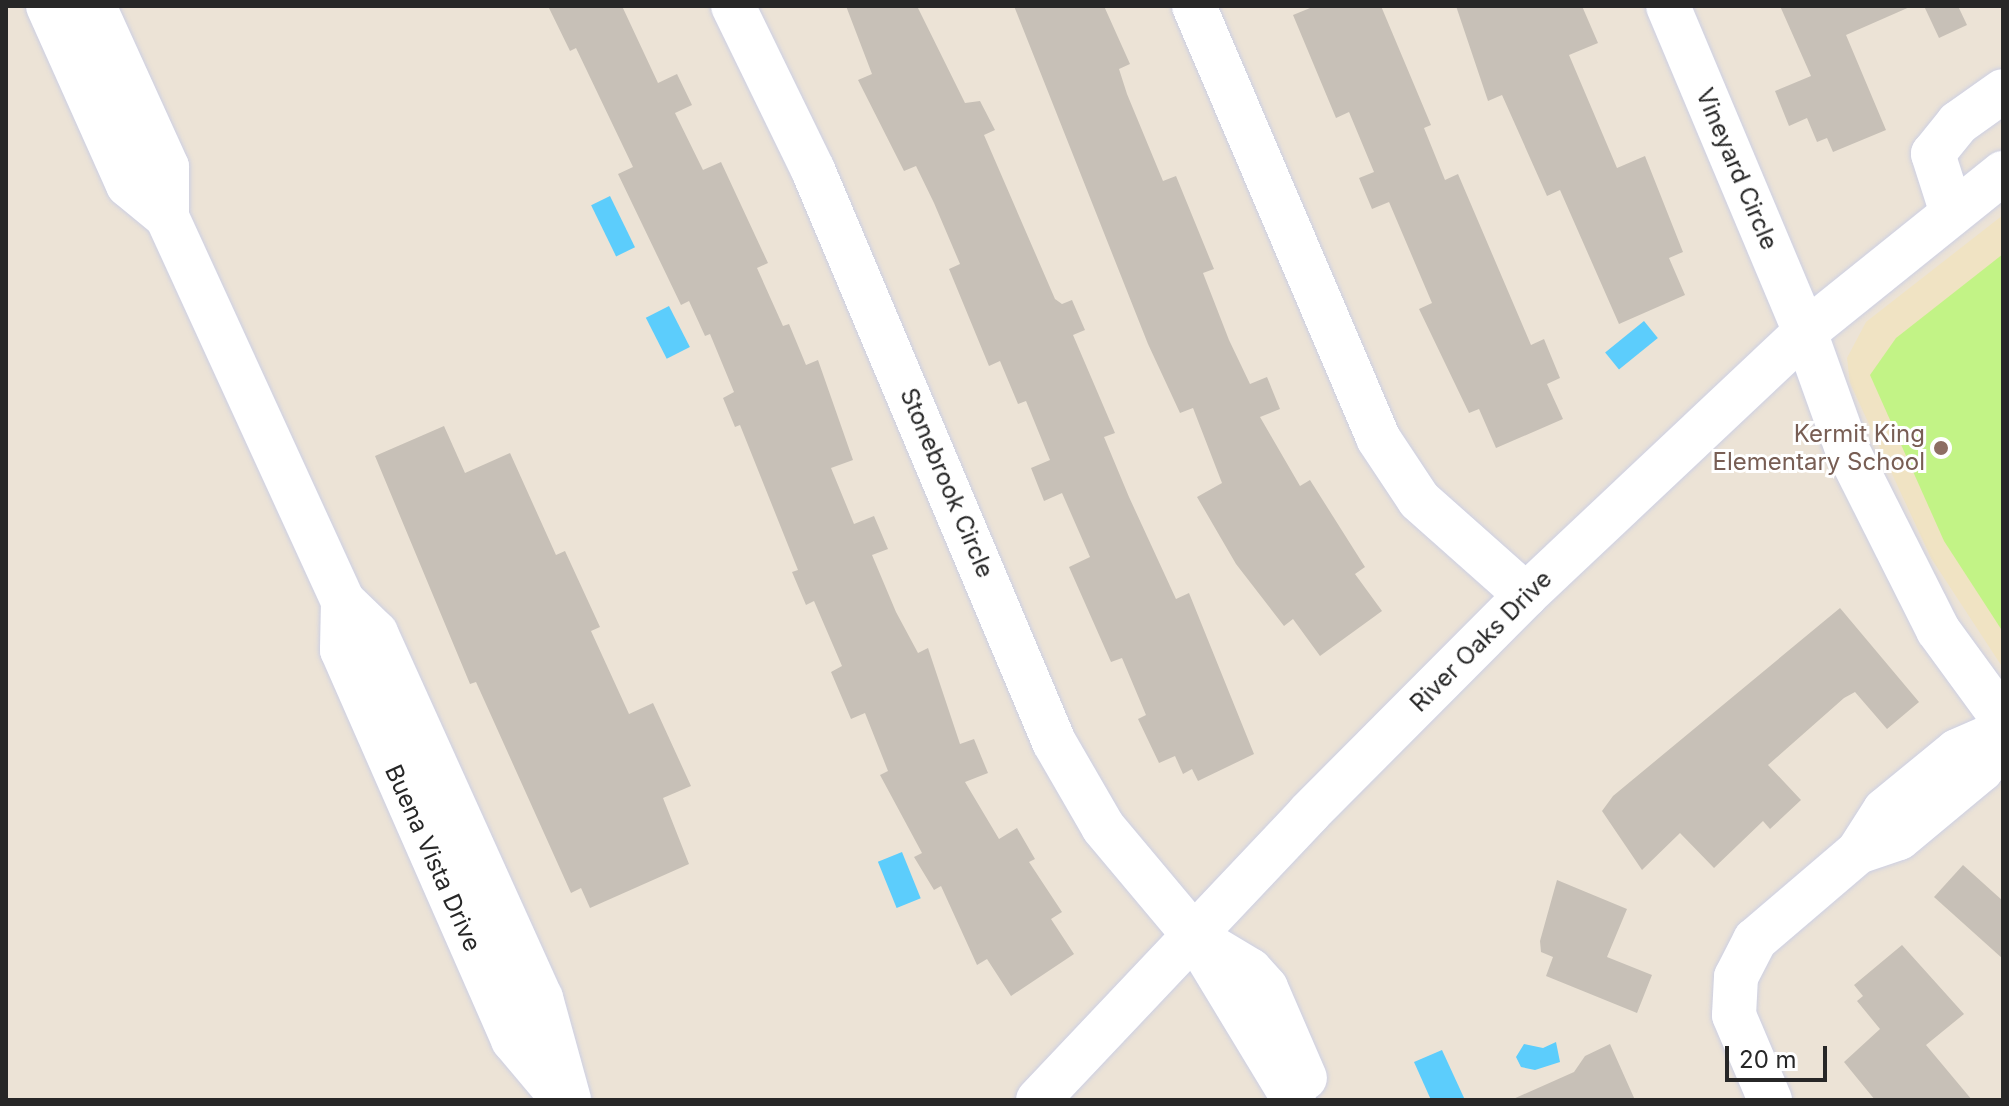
<!DOCTYPE html>
<style>
body{margin:0}
#map{position:relative;width:2009px;height:1106px;overflow:hidden;background:#ece3d6;font-family:Inter,sans-serif}
div>[style]{position:absolute}
.education>*{inset:0;background:#f0e3c3}
.pitch>*{inset:0;background:#c2f386}
.water>*{inset:0;background:#5ccdfc;transform-origin:0 0}
.building>*{inset:0;background:#c7c0b7}
.roads{filter:drop-shadow(0 0 2px #cccfe3) drop-shadow(0 0 2px #cccfe3)}
.minor>*{height:44px;margin:-22px;padding:0 22px;transform-origin:22px;border-radius:22px;background:#fff}
.dots>*{width:22px;height:22px;translate:-50% -50%;box-sizing:border-box;border:4px solid #fff;border-radius:50%}
span{translate:-50% -50%;white-space:nowrap;text-align:center;line-height:1.15;-webkit-text-stroke:6px #fff;paint-order:stroke}
.street-label{font-size:24px;color:#272727}
.education-label{font-size:24px;color:#785e54}
.right{translate:-100% -50%;text-align:right}
.frame{position:absolute;inset:0;border:8px solid #272727;pointer-events:none}
.scale{position:absolute;left:1725px;top:1046px;width:102px;height:36px;box-sizing:border-box;border:4px solid #272727;border-top:0;padding-left:10px;font-size:24px;line-height:28px;white-space:nowrap;color:#272727;-webkit-text-stroke:6px #fff;paint-order:stroke}
</style>
<div id="map">
<div class="education">
<i style="clip-path:polygon(2003px 215px,2003px 668px,1931px 558px,1850px 383px,1847px 358px,1866px 322px)"></i>
</div>
<div class="pitch">
<i style="clip-path:polygon(2003px 254px,2003px 632px,1944px 541px,1870px 375px,1896px 338px)"></i>
</div>
<div class="water">
<i style="left:610px;top:196px;width:57px;height:21px;rotate:64deg"></i>
<i style="left:669px;top:306px;width:46px;height:26px;rotate:63deg"></i>
<i style="left:1644px;top:321px;width:22px;height:50px;rotate:51deg"></i>
<i style="left:902px;top:852px;width:50px;height:26px;rotate:68deg"></i>
<i style="clip-path:polygon(1556px 1042px,1560px 1062px,1535px 1070px,1521px 1067px,1516px 1057px,1524px 1044px,1543px 1048px)"></i>
<i style="clip-path:polygon(1442px 1050px,1465px 1100px,1431px 1100px,1414px 1062px)"></i>
</div>
<div class="building">
<i style="clip-path:polygon(548px 6px,622px 6px,658px 83px,677px 74px,692px 105px,675px 113px,703px 170px,721px 162px,768px 263px,757px 268px,783px 326px,789px 324px,806px 365px,818px 360px,853px 460px,831px 468px,854px 524px,874px 516px,888px 549px,872px 555px,896px 612px,918px 653px,928px 648px,960px 744px,974px 739px,988px 773px,965px 782px,999px 839px,1017px 828px,1035px 859px,1029px 862px,1062px 912px,1051px 919px,1074px 954px,1011px 996px,987px 959px,977px 965px,941px 886px,934px 890px,914px 857px,922px 853px,880px 775px,888px 771px,865px 713px,851px 719px,831px 672px,842px 666px,814px 601px,806px 605px,792px 572px,798px 570px,740px 425px,735px 427px,723px 398px,734px 392px,710px 334px,705px 336px,689px 301px,681px 305px,618px 174px,633px 167px,576px 48px,570px 51px)"></i>
<i style="clip-path:polygon(846px 6px,917px 6px,965px 103px,980px 101px,995px 130px,984px 135px,1055px 299px,1062px 304px,1072px 300px,1085px 330px,1073px 335px,1115px 433px,1104px 437px,1129px 497px,1176px 599px,1189px 593px,1254px 754px,1198px 781px,1192px 769px,1183px 774px,1175px 756px,1159px 763px,1138px 719px,1146px 715px,1122px 658px,1111px 662px,1069px 567px,1090px 557px,1062px 493px,1044px 501px,1031px 468px,1050px 460px,1026px 401px,1018px 404px,1000px 361px,989px 366px,949px 269px,960px 264px,934px 203px,916px 166px,904px 171px,858px 80px,872px 74px)"></i>
<i style="clip-path:polygon(1014px 6px,1104px 6px,1130px 64px,1119px 69px,1127px 94px,1163px 181px,1176px 176px,1214px 269px,1203px 273px,1229px 340px,1250px 384px,1267px 377px,1280px 409px,1260px 417px,1300px 486px,1310px 480px,1365px 567px,1355px 574px,1382px 611px,1320px 656px,1293px 619px,1284px 626px,1236px 564px,1197px 497px,1222px 483px,1193px 408px,1180px 413px,1148px 344px)"></i>
<i style="clip-path:polygon(1315px 6px,1381px 6px,1431px 125px,1424px 128px,1445px 180px,1458px 174px,1531px 345px,1544px 339px,1560px 378px,1547px 384px,1563px 419px,1496px 448px,1479px 409px,1469px 413px,1419px 309px,1432px 303px,1389px 202px,1372px 209px,1359px 178px,1374px 172px,1349px 112px,1336px 118px,1293px 15px)"></i>
<i style="clip-path:polygon(1456px 6px,1582px 6px,1598px 43px,1569px 55px,1617px 168px,1645px 156px,1683px 252px,1669px 258px,1685px 295px,1619px 324px,1560px 190px,1547px 196px,1502px 95px,1488px 101px)"></i>
<i style="clip-path:polygon(1780px 6px,1912px 6px,1846px 35px,1886px 130px,1833px 152px,1827px 138px,1817px 142px,1807px 118px,1789px 126px,1775px 91px,1811px 76px)"></i>
<i style="clip-path:polygon(1924px 6px,1958px 6px,1967px 25px,1939px 38px)"></i>
<i style="clip-path:polygon(444px 426px,465px 473px,510px 453px,556px 555px,565px 551px,600px 627px,591px 631px,629px 714px,653px 703px,691px 786px,663px 798px,689px 864px,590px 908px,581px 888px,571px 893px,476px 682px,470px 684px,375px 456px)"></i>
<i style="clip-path:polygon(1840px 608px,1919px 702px,1887px 729px,1855px 692px,1844px 698px,1768px 765px,1801px 800px,1770px 829px,1763px 821px,1714px 868px,1680px 833px,1642px 870px,1602px 811px,1613px 796px)"></i>
<i style="clip-path:polygon(1963px 865px,2003px 901px,2003px 959px,1934px 897px)"></i>
<i style="clip-path:polygon(1557px 880px,1627px 909px,1607px 957px,1652px 975px,1637px 1013px,1546px 976px,1553px 957px,1541px 952px,1540px 941px)"></i>
<i style="clip-path:polygon(1902px 945px,1964px 1014px,1926px 1045px,1972px 1100px,1875px 1100px,1844px 1062px,1880px 1029px,1857px 1001px,1863px 996px,1854px 985px)"></i>
<i style="clip-path:polygon(1610px 1044px,1635px 1100px,1511px 1100px,1574px 1072px,1585px 1056px)"></i>
</div>
<div class="roads">
<div class="minor">
<i style="left:48px;top:6px;width:196px;rotate:65.9deg"></i>
<i style="left:128px;top:185px;width:50px;rotate:39.4deg"></i>
<i style="left:94px;top:6px;width:177px;rotate:65.6deg"></i>
<i style="left:167px;top:167px;width:50px;rotate:90deg"></i>
<i style="left:167px;top:217px;width:422px;rotate:65.4deg"></i>
<i style="left:343px;top:601px;width:46px;rotate:44.1deg"></i>
<i style="left:376px;top:633px;width:401px;rotate:65.7deg"></i>
<i style="left:541px;top:998px;width:106px;rotate:74.6deg"></i>
<i style="left:733px;top:6px;width:182px;rotate:64deg"></i>
<i style="left:813px;top:170px;width:621px;rotate:67.15deg"></i>
<i style="left:1054px;top:742px;width:98px;rotate:60deg"></i>
<i style="left:1103px;top:827px;width:145px;rotate:50deg"></i>
<i style="left:1196px;top:938px;width:189px;rotate:58.8deg"></i>
<i style="left:1194px;top:6px;width:470px;rotate:66.9deg"></i>
<i style="left:1378px;top:438px;width:74px;rotate:56.5deg"></i>
<i style="left:1419px;top:500px;width:143px;rotate:41.6deg"></i>
<i style="left:1668px;top:6px;width:354px;rotate:67.2deg"></i>
<i style="left:1805px;top:332px;width:124px;rotate:70.3deg"></i>
<i style="left:1847px;top:449px;width:203px;rotate:63.3deg"></i>
<i style="left:1938px;top:630px;width:110px;rotate:53.9deg"></i>
<i style="left:1951px;top:210px;width:59px;rotate:-107.8deg"></i>
<i style="left:1933px;top:154px;width:40px;rotate:-51deg"></i>
<i style="left:1958px;top:123px;width:55px;rotate:-35.4deg"></i>
<i style="left:343px;top:601px;width:49px;rotate:91.2deg"></i>
<i style="left:342px;top:650px;width:426px;rotate:66.3deg"></i>
<i style="left:513px;top:1040px;width:75px;rotate:49.9deg"></i>
<i style="left:2003px;top:731px;width:50px;rotate:156.5deg"></i>
<i style="left:1957px;top:751px;width:93px;rotate:140.7deg"></i>
<i style="left:1885px;top:810px;width:50px;rotate:122.7deg"></i>
<i style="left:1858px;top:852px;width:43px;rotate:-18.9deg"></i>
<i style="left:1899px;top:838px;width:107px;rotate:-39.7deg"></i>
<i style="left:1981px;top:770px;width:39px;rotate:-55deg"></i>
<i style="left:1208px;top:945px;width:49px;rotate:30.8deg"></i>
<i style="left:1250px;top:970px;width:24px;rotate:48deg"></i>
<i style="left:1266px;top:988px;width:98px;rotate:66.6deg"></i>
<i style="left:1038px;top:1100px;width:395px;rotate:-46.6deg"></i>
<i style="left:1309px;top:813px;width:308px;rotate:-45.1deg"></i>
<i style="left:1526px;top:595px;width:383px;rotate:-43.3deg"></i>
<i style="left:1805px;top:332px;width:254px;rotate:-38.8deg"></i>
<i style="left:1770px;top:1100px;width:92px;rotate:-113deg"></i>
<i style="left:1734px;top:1015px;width:38px;rotate:-87deg"></i>
<i style="left:1736px;top:977px;width:42px;rotate:-62.8deg"></i>
<i style="left:1755px;top:940px;width:135px;rotate:-40.5deg"></i>
</div>
</div>
<div class="dots">
<i style="left:1941px;top:448px;background:#8d6e63"></i>
</div>
<div class="street-label">
<span style="left:1737px;top:169px;rotate:67deg">Vineyard Circle</span>
<span style="left:947px;top:483px;rotate:67deg">Stonebrook Circle</span>
<span style="left:1481px;top:641px;rotate:-45deg">River Oaks Drive</span>
<span style="left:433px;top:858px;rotate:66deg">Buena Vista Drive</span>
</div>
<div class="education-label">
<span class="right" style="left:1925px;top:448px">Kermit King<br>Elementary School</span>
</div>
<div class="frame"></div>
<div class="scale">20 m</div>
</div>
